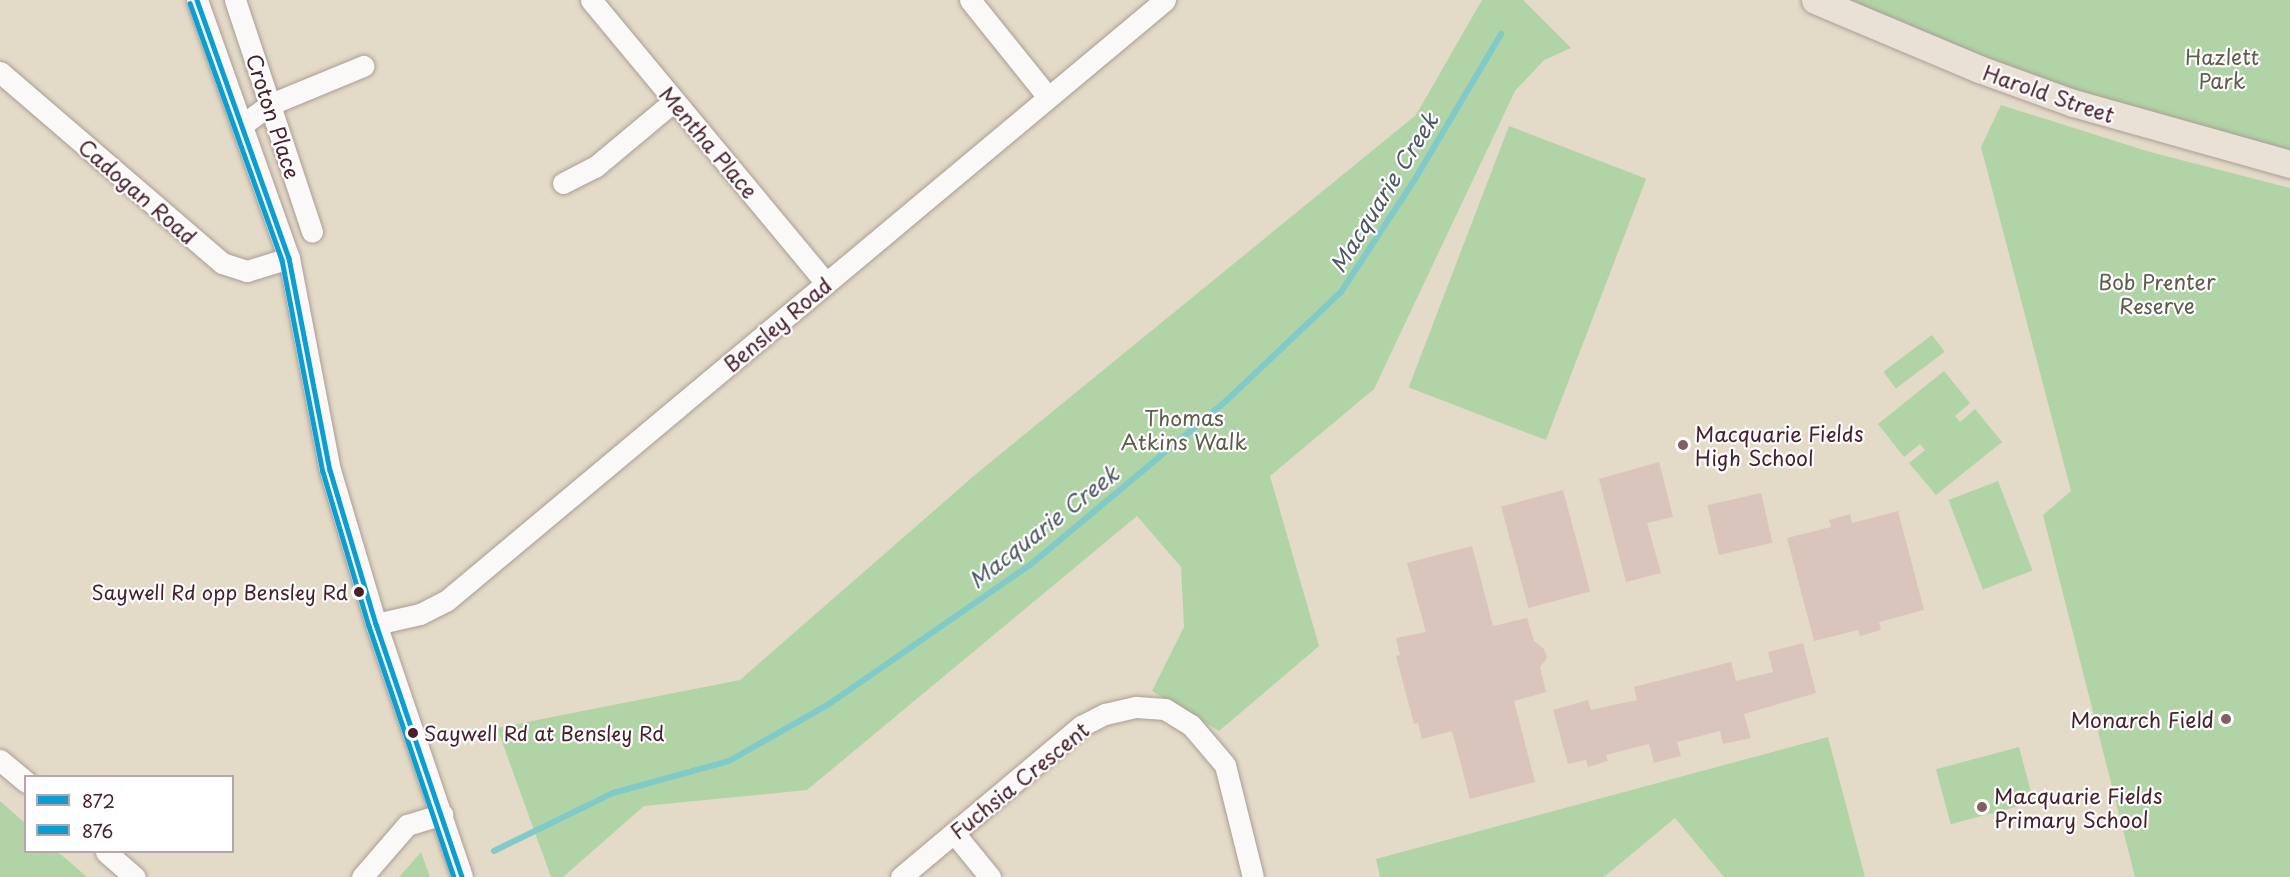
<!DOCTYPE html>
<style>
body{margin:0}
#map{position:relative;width:2290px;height:877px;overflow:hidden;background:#e4dac8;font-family:"Playpen Sans",sans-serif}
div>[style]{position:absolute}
.green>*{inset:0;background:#b1d4a6;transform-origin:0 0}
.stream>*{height:6px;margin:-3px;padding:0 3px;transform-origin:3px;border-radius:3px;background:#80caca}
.building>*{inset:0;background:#d9c5bb;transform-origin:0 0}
.roads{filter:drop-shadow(0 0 2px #a99e94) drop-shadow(0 0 2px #a99e94)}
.minor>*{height:21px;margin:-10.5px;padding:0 10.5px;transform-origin:10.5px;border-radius:10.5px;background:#fbf9f7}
.major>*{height:27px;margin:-13.5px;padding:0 13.5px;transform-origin:13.5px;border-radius:13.5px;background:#eae1d6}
.bus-1>*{height:4.5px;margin:-2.25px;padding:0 2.25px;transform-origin:2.25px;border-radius:2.25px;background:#0b9ed2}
.bus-2>*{height:4.5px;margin:-2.25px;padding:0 2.25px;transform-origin:2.25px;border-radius:2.25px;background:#0b9ed2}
.dots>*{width:16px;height:16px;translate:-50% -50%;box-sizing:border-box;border:3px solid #fff;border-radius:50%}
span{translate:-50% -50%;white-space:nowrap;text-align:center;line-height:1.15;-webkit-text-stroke:4.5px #fff;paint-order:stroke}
.bus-label{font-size:20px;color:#4a1f2b}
.right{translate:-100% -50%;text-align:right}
.left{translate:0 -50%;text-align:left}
.park-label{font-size:21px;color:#5f5d4d}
.street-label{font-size:21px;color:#4a1f2b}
.poi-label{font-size:21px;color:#4a1f2b}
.water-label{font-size:22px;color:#4e5863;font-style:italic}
.legend{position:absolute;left:24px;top:775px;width:210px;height:78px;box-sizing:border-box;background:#fff;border:2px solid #b7a5aa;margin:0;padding:8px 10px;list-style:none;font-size:18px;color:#4a1f2b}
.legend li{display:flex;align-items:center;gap:12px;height:30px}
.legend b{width:30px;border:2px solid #b7a5aa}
</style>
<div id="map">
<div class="green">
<i style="clip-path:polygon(1482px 0,1523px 0,1571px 48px,1544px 60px,1515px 91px,1374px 389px,1270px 476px,1319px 646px,1219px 731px,1152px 691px,1184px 627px,1181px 567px,1137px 516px,807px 790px,644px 806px,563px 877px,551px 877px,497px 728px,740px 680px,976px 474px,1416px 115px)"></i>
<i style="clip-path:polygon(1847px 0,2290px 0,2290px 151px,2021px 77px)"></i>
<i style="clip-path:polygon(2001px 105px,2150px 152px,2290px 188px,2290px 877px,2135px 877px,2043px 515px,2071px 491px,1981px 147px)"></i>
<i style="left:1509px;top:126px;width:147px;height:280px;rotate:21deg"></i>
<i style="left:1932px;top:335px;width:21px;height:61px;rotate:53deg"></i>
<i style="clip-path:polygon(1944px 371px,1970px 403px,1955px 416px,1960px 422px,1975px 409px,2002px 442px,1936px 495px,1909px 463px,1925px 450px,1920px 444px,1904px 457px,1878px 424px)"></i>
<i style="left:1998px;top:481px;width:96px;height:53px;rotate:69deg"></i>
<i style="clip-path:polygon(1828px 737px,1865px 877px,1724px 877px,1675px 818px,1604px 877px,1380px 877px,1376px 859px)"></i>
<i style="left:2019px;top:747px;width:57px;height:86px;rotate:75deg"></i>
<i style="clip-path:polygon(0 801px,25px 823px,26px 852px,58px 852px,87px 877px,0 877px)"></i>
<i style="clip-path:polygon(421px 852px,430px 877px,399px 877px)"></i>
</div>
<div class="stream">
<i style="left:494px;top:851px;width:132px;rotate:-26deg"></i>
<i style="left:613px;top:793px;width:120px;rotate:-15.4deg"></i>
<i style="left:729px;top:761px;width:115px;rotate:-29.7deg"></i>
<i style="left:829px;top:704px;width:244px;rotate:-34.7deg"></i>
<i style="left:1030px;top:565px;width:256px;rotate:-39.9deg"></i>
<i style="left:1226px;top:401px;width:158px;rotate:-43.5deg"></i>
<i style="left:1341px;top:292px;width:135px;rotate:-56.8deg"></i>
<i style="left:1415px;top:179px;width:169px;rotate:-59.3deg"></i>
</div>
<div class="building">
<i style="clip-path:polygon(1659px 462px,1673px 517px,1647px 523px,1661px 573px,1626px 582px,1599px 479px)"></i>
<i style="left:1563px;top:490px;width:105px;height:64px;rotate:75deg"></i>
<i style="left:1761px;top:493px;width:51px;height:55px;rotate:77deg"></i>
<i style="clip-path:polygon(1898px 511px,1924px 610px,1879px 622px,1881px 630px,1860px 636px,1858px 630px,1814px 641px,1787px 538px,1831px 527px,1829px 520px,1850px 514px,1852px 523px)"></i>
<i style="clip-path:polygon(1472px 546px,1493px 626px,1527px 618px,1534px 641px,1544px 649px,1547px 658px,1540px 667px,1546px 692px,1514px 701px,1535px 782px,1470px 799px,1452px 731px,1422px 739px,1418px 723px,1414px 724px,1396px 656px,1400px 655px,1396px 638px,1426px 632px,1407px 563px)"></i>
<i style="clip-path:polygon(1803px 643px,1816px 693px,1744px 714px,1751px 738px,1723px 744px,1720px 731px,1677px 742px,1681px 756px,1654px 763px,1649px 744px,1606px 755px,1608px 761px,1588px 767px,1586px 760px,1568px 764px,1553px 710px,1588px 700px,1591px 710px,1637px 700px,1634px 687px,1731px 662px,1736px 681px,1773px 672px,1768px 652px)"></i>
</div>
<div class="roads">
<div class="minor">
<i style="left:197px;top:0;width:274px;rotate:70.4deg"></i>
<i style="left:289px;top:258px;width:216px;rotate:79.1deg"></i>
<i style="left:330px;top:470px;width:161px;rotate:73.4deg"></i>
<i style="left:376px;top:624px;width:267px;rotate:71.2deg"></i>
<i style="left:235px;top:0;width:244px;rotate:71.6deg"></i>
<i style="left:591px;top:0;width:368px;rotate:50.3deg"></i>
<i style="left:970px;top:0;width:124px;rotate:51.2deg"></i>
<i style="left:0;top:72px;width:293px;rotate:40.7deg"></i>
<i style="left:222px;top:263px;width:26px;rotate:18deg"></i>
<i style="left:247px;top:271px;width:44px;rotate:-17.2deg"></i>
<i style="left:242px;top:125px;width:36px;rotate:-36deg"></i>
<i style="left:271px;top:104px;width:100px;rotate:-22.4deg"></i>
<i style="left:563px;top:183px;width:36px;rotate:-27deg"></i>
<i style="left:595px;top:167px;width:103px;rotate:-39.9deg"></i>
<i style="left:376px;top:624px;width:45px;rotate:-12.8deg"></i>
<i style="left:420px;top:614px;width:29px;rotate:-27deg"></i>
<i style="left:446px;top:601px;width:937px;rotate:-39.89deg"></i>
<i style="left:0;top:760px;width:34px;rotate:40deg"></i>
<i style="left:954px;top:833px;width:57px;rotate:50.7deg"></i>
<i style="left:106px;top:852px;width:38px;rotate:41deg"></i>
<i style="left:362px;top:877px;width:69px;rotate:-49.1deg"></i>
<i style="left:407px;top:825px;width:37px;rotate:-17deg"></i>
<i style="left:901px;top:877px;width:235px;rotate:-40deg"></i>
<i style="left:1081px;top:726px;width:27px;rotate:-27deg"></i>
<i style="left:1105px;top:714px;width:32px;rotate:-13deg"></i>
<i style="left:1136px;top:707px;width:29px;rotate:4deg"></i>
<i style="left:1165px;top:709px;width:31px;rotate:32deg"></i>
<i style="left:1191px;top:725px;width:52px;rotate:49.6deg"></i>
<i style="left:1225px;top:765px;width:115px;rotate:76deg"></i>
</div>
<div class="major">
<i style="left:1815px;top:0;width:178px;rotate:22.8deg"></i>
<i style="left:1979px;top:69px;width:100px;rotate:19.9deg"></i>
<i style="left:2073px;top:103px;width:225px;rotate:15.7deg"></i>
</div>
</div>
<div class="bus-1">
<i style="left:197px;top:0;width:274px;rotate:70.4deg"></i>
<i style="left:289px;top:258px;width:216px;rotate:79.1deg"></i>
<i style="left:330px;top:470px;width:161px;rotate:73.4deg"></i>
<i style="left:376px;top:624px;width:267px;rotate:71.2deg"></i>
</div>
<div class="bus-2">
<i style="left:190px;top:3px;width:273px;rotate:70.3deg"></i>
<i style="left:282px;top:260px;width:216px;rotate:79.1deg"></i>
<i style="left:323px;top:472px;width:161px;rotate:73.4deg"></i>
<i style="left:369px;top:626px;width:265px;rotate:71.3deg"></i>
</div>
<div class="dots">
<i style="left:1683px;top:445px;background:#806062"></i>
<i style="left:359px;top:592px;background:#4a1f2b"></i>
<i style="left:2226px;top:719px;background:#806062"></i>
<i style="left:413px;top:733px;background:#4a1f2b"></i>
<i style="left:1982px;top:807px;background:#806062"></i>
</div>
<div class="bus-label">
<span class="right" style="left:348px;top:592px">Saywell Rd opp Bensley Rd</span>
<span class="left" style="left:424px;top:733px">Saywell Rd at Bensley Rd</span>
</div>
<div class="park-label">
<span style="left:2222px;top:68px">Hazlett<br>Park</span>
<span style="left:2157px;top:293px">Bob Prenter<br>Reserve</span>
<span style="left:1184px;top:429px">Thomas<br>Atkins Walk</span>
</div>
<div class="street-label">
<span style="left:2049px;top:93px;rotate:19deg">Harold Street</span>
<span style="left:274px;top:116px;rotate:72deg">Croton Place</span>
<span style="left:709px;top:142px;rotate:50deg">Mentha Place</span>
<span style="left:138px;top:191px;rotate:41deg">Cadogan Road</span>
<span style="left:777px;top:324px;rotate:-40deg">Bensley Road</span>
<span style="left:1019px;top:780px;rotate:-39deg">Fuchsia Crescent</span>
</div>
<div class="poi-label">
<span class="left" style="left:1695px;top:445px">Macquarie Fields<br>High School</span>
<span class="right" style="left:2214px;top:719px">Monarch Field</span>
<span class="left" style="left:1994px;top:807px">Macquarie Fields<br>Primary School</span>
</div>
<div class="water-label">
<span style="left:1383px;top:192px;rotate:-58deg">Macquarie Creek</span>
<span style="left:1043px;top:526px;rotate:-38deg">Macquarie Creek</span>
</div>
<ul class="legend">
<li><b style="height:8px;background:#0b9ed2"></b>872</li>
<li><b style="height:8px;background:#0b9ed2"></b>876</li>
</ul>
</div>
